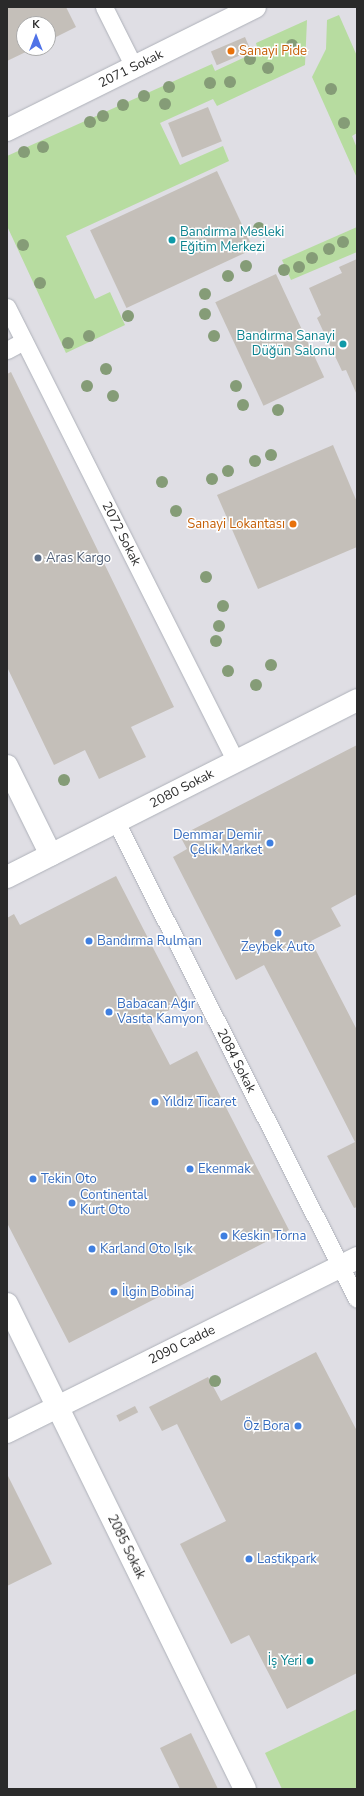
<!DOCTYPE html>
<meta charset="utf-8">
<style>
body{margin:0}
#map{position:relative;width:364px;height:1796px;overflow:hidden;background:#ebe5de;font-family:"Nunito Sans",sans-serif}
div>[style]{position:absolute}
.industrial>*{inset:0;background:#dfdee4}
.green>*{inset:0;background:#b7dca0}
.building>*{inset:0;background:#c4bfb9;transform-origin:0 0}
.roads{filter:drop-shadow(0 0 1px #aeb1b9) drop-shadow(0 0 1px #aeb1b9)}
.lane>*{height:17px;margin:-8.5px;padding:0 8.5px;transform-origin:8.5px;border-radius:8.5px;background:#fff}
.street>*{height:22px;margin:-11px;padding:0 11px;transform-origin:11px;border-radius:11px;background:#fff}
.secondary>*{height:22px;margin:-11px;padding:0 11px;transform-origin:11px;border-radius:11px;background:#fff}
.trees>*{width:12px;height:12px;margin:-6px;border-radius:50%;background:#859c77}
.dots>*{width:11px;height:11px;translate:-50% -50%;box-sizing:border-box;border:2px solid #fff;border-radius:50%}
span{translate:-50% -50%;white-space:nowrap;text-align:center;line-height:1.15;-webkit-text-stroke:3px #fff;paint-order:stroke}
.food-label{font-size:13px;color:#c56008}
.left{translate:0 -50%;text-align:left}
.right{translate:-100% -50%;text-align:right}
.street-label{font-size:13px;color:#2a2a2a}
.culture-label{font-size:13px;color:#0d838f}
.service-label{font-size:13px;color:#4e5e75}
.shop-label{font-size:13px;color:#366cbe}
.frame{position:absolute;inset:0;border:8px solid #2a2a2a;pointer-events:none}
.north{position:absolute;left:16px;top:16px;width:40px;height:40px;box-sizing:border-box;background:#fff;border:1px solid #aaa;border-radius:50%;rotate:0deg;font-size:11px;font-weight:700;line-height:16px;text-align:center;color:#2a2a2a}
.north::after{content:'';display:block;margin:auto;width:14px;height:18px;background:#4f72e7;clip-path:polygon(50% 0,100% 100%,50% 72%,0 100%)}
</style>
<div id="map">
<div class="industrial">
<i style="clip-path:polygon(evenodd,7px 7px,357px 7px,357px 1789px,7px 1789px,7px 7px,24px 24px,48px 24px,48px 48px,24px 48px,24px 24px)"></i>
</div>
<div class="green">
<i style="clip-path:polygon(339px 15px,357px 56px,357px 133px,352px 136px,357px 148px,357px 178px,312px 77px,326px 49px,327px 20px)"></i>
<i style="clip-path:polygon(307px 20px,305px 65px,217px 106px,213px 99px,160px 123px,180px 165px,223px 146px,229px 161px,66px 236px,95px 299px,110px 292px,125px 325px,66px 353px,7px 226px,7px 156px,212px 64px,215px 71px,258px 51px,256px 43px)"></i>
<i style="clip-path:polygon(357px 227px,357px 252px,291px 280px,282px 260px)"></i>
<i style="clip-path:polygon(357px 1709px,357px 1789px,282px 1789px,265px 1753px)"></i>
</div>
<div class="building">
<i style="clip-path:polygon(7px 7px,66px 7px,76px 27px,48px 41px,48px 24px,24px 24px,24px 48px,34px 48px,7px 61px)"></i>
<i style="left:245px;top:37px;width:15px;height:37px;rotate:67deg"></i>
<i style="left:208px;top:107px;width:37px;height:43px;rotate:68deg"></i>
<i style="left:217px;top:171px;width:86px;height:140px;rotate:65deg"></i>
<i style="clip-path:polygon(357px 259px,357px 395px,346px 370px,342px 371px,317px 318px,321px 315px,309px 288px,342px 273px,339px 267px)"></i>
<i style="left:276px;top:274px;width:114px;height:67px;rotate:65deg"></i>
<i style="clip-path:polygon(11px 372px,174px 707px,131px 727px,146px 757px,99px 779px,85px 750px,54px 765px,7px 667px,7px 374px)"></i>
<i style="clip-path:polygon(333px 445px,357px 502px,357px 547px,258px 589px,217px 495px)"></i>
<i style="clip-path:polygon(357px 745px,357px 894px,331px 908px,341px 926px,311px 941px,357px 1030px,357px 1207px,354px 1208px,327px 1156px,355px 1142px,301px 1036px,264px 965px,236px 980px,173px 857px,187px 849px,180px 836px)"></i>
<i style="clip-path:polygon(116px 876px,182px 1004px,147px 1021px,170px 1065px,197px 1051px,289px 1230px,69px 1343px,7px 1223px,7px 918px,14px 914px,20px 925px)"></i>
<i style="clip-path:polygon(316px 1352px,357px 1431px,357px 1673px,287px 1709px,249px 1635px,231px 1644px,180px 1544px,226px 1521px,177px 1424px,162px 1431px,149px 1407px,208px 1377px,221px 1401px)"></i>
<i style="left:135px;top:1406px;width:7px;height:21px;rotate:63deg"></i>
<i style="clip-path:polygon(7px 1474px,52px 1564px,7px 1586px)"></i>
<i style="clip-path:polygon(191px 1733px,218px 1789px,180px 1789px,160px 1748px)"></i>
</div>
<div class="roads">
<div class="lane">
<i style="left:104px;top:7px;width:67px;rotate:63.4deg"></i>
<i style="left:7px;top:307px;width:509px;rotate:63.28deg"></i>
<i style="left:7px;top:350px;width:19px;rotate:-28deg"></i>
<i style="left:116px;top:822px;width:534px;rotate:63.2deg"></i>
</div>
<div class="street">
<i style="left:7px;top:130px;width:277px;rotate:-26.4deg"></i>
<i style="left:7px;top:766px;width:99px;rotate:63.7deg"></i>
<i style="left:7px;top:877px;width:392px;rotate:-26.8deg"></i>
<i style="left:7px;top:1304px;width:540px;rotate:63.86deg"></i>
</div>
<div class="secondary">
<i style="left:7px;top:1432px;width:391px;rotate:-26.4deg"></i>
</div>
</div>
<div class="trees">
<i style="left:292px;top:45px"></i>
<i style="left:250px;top:59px"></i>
<i style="left:268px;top:68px"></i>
<i style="left:230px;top:82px"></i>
<i style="left:210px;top:83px"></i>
<i style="left:169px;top:87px"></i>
<i style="left:331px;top:89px"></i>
<i style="left:144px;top:96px"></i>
<i style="left:165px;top:104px"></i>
<i style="left:123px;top:105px"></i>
<i style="left:103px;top:116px"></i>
<i style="left:90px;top:122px"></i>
<i style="left:344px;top:123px"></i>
<i style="left:43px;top:147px"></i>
<i style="left:24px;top:152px"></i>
<i style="left:259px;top:228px"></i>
<i style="left:343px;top:242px"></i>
<i style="left:23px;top:245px"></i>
<i style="left:329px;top:249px"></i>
<i style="left:312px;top:258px"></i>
<i style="left:246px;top:266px"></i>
<i style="left:299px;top:267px"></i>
<i style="left:284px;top:270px"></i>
<i style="left:228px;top:276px"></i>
<i style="left:40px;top:283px"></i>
<i style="left:205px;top:294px"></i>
<i style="left:205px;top:314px"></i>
<i style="left:128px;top:316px"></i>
<i style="left:89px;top:336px"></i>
<i style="left:214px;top:336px"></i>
<i style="left:68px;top:343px"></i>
<i style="left:106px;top:369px"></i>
<i style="left:87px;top:386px"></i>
<i style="left:236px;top:386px"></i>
<i style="left:113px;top:396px"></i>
<i style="left:243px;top:405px"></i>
<i style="left:278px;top:410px"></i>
<i style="left:271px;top:455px"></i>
<i style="left:255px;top:461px"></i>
<i style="left:228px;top:471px"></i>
<i style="left:212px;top:479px"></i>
<i style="left:162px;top:482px"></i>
<i style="left:176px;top:511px"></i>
<i style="left:206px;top:577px"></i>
<i style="left:223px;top:606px"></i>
<i style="left:219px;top:626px"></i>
<i style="left:216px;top:641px"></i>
<i style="left:271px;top:665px"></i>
<i style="left:228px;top:671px"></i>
<i style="left:256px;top:685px"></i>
<i style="left:64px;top:780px"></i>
<i style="left:215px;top:1381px"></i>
</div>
<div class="dots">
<i style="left:231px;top:51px;background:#e8710a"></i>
<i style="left:172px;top:240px;background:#0f9aa8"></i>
<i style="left:343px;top:344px;background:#0f9aa8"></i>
<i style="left:293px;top:524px;background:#e8710a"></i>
<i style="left:38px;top:558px;background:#5c6f8a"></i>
<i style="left:270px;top:843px;background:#3f7fe0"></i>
<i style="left:278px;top:933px;background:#3f7fe0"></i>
<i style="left:89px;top:941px;background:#3f7fe0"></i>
<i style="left:109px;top:1012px;background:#3f7fe0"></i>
<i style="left:155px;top:1102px;background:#3f7fe0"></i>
<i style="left:190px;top:1169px;background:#3f7fe0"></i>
<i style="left:33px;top:1179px;background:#3f7fe0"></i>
<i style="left:72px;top:1203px;background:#3f7fe0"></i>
<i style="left:224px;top:1236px;background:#3f7fe0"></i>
<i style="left:92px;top:1249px;background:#3f7fe0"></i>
<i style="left:114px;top:1292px;background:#3f7fe0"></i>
<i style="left:298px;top:1426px;background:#3f7fe0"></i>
<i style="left:249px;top:1559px;background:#3f7fe0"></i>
<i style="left:310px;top:1661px;background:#0f9aa8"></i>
</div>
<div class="food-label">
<span class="left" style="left:239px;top:51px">Sanayi Pide</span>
<span class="right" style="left:285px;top:524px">Sanayi Lokantası</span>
</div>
<div class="street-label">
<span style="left:131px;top:69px;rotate:-26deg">2071 Sokak</span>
<span style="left:121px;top:534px;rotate:63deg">2072 Sokak</span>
<span style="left:182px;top:789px;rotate:-27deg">2080 Sokak</span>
<span style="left:236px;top:1061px;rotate:63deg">2084 Sokak</span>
<span style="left:182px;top:1345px;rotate:-26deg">2090 Cadde</span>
<span style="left:126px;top:1547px;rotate:64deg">2085 Sokak</span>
</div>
<div class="culture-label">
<span class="left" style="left:180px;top:240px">Bandırma Mesleki<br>Eğitim Merkezi</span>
<span class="right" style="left:335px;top:344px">Bandırma Sanayi<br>Düğün Salonu</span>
<span class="right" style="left:302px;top:1661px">İş Yeri</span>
</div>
<div class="service-label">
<span class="left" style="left:46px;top:558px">Aras Kargo</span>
</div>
<div class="shop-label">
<span class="right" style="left:262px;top:843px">Demmar Demir<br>Çelik Market</span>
<span class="left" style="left:97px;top:941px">Bandırma Rulman</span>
<span style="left:278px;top:947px">Zeybek Auto</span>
<span class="left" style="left:117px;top:1012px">Babacan Ağır<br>Vasıta Kamyon</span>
<span class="left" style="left:163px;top:1102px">Yıldız Ticaret</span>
<span class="left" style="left:198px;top:1169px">Ekenmak</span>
<span class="left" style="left:41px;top:1179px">Tekin Oto</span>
<span class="left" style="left:80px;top:1203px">Continental<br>Kurt Oto</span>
<span class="left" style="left:232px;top:1236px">Keskin Torna</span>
<span class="left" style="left:100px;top:1249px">Karland Oto Işık</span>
<span class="left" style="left:122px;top:1292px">İlgin Bobinaj</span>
<span class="right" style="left:290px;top:1426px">Öz Bora</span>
<span class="left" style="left:257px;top:1559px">Lastikpark</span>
</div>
<div class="frame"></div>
<div class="north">K</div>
</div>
